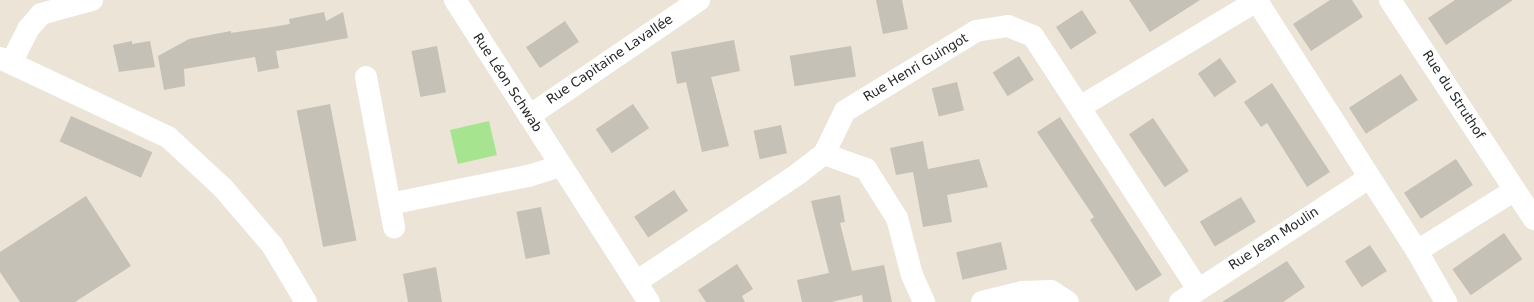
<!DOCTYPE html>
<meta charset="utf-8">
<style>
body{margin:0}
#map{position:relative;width:1534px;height:302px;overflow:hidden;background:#ebe4d7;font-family:"DejaVu Sans",sans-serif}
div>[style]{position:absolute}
.green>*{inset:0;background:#a6e490;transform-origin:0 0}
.building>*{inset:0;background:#c5c1b7;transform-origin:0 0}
.street>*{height:22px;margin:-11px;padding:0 11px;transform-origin:11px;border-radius:11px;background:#fff}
span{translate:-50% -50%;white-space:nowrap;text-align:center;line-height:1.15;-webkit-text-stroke:3px #fff;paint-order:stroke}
.street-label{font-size:13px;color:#272727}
</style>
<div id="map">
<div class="green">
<i style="left:489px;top:121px;width:35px;height:40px;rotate:77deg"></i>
</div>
<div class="building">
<i style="clip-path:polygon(876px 0,902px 0,908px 29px,883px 34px)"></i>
<i style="clip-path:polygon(1129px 0,1200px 0,1150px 32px)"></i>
<i style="clip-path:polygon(1330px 0,1352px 0,1363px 17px,1311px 51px,1293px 24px)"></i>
<i style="clip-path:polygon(1455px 0,1513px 0,1446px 45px,1428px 18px)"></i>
<i style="left:1082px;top:10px;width:27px;height:31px;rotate:57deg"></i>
<i style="clip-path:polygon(324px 12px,326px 21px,343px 12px,348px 38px,276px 51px,279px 68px,268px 70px,258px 72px,255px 57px,184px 69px,185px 86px,164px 90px,158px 56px,189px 39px,231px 31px,231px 33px,272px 27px,290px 24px,289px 19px)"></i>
<i style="left:565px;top:21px;width:25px;height:47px;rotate:56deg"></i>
<i style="clip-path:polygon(734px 40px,740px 71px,711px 77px,729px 146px,702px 152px,686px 82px,677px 84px,671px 52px)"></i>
<i style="clip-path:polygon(132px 41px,132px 44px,150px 41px,155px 67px,119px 72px,113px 45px)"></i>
<i style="left:437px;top:46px;width:47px;height:26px;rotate:79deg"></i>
<i style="left:851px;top:46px;width:31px;height:62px;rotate:81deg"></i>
<i style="left:1019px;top:56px;width:28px;height:31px;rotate:58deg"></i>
<i style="left:1220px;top:58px;width:29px;height:27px;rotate:55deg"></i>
<i style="left:1401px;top:74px;width:31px;height:62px;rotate:57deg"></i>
<i style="left:957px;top:82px;width:29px;height:26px;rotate:76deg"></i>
<i style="clip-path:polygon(1272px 83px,1330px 172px,1307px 187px,1267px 123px,1261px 127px,1244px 102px)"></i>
<i style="left:330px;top:104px;width:139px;height:34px;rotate:79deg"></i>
<i style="left:633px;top:104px;width:29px;height:45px;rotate:56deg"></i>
<i style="left:71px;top:116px;width:89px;height:28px;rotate:24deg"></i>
<i style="clip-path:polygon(1060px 117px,1162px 275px,1136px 291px,1090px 220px,1094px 217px,1037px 132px)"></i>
<i style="left:1153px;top:118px;width:64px;height:29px;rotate:56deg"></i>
<i style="left:781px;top:125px;width:29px;height:28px;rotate:78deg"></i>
<i style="clip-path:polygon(923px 141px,928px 169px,979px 159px,988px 187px,947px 195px,952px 222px,923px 227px,913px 172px,896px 175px,890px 148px)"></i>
<i style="left:1456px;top:159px;width:31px;height:62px;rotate:57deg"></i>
<i style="left:674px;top:190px;width:25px;height:48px;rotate:56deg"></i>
<i style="clip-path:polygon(840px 195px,845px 222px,840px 223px,852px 271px,884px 265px,892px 302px,863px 302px,862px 295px,831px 302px,802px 302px,797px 280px,829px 273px,811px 201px)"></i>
<i style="clip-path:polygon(86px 196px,131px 266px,75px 302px,20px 302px,0 272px,0 252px)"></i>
<i style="left:1241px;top:197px;width:29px;height:48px;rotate:59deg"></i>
<i style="left:541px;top:207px;width:48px;height:25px;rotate:79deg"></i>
<i style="left:1504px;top:233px;width:32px;height:63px;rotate:55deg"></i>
<i style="left:1001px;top:242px;width:28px;height:46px;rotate:77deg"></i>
<i style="left:1370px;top:245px;width:31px;height:30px;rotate:57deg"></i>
<i style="clip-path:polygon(1287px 261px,1305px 287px,1283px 302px,1222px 302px)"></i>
<i style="clip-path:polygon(737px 264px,753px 289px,742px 296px,745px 302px,706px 302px,698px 290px)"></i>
<i style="clip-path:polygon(436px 267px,442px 302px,408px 302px,403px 274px)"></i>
</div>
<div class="street">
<i style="left:455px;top:0;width:359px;rotate:57.3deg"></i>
<i style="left:1390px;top:0;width:262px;rotate:56.7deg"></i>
<i style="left:1257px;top:1px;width:297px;rotate:57.4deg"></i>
<i style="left:1417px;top:251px;width:59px;rotate:60.4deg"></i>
<i style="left:0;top:58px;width:186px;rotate:25.2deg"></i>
<i style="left:168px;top:137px;width:75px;rotate:42.8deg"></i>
<i style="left:223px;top:188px;width:75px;rotate:49.3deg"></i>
<i style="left:272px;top:245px;width:66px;rotate:59.2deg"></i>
<i style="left:11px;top:63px;width:39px;rotate:-63deg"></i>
<i style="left:29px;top:28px;width:18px;rotate:-49deg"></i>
<i style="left:41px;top:14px;width:53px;rotate:-15.4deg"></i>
<i style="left:366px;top:77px;width:153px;rotate:79.4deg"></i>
<i style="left:1080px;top:107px;width:208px;rotate:-31deg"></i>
<i style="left:529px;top:116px;width:206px;rotate:-34.3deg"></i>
<i style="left:824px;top:154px;width:45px;rotate:19.7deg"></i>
<i style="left:866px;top:169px;width:58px;rotate:57.7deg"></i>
<i style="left:897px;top:218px;width:59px;rotate:75.3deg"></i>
<i style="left:912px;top:275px;width:30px;rotate:66deg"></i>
<i style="left:390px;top:204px;width:141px;rotate:-11.5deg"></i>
<i style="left:528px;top:176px;width:34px;rotate:-17deg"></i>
<i style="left:1417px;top:251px;width:115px;rotate:-31.9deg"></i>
<i style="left:636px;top:282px;width:195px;rotate:-33.7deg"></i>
<i style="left:798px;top:174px;width:33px;rotate:-38deg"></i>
<i style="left:824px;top:154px;width:48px;rotate:-64deg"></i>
<i style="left:845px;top:111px;width:153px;rotate:-31.4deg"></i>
<i style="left:976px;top:31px;width:32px;rotate:-9deg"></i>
<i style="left:1008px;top:26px;width:27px;rotate:22deg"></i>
<i style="left:1033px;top:36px;width:301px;rotate:56.9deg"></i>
<i style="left:982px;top:302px;width:41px;rotate:-14deg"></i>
<i style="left:1022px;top:292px;width:29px;rotate:-2deg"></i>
<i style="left:1051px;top:291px;width:20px;rotate:33deg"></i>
<i style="left:1180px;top:302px;width:227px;rotate:-33.3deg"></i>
</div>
<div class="street-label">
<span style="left:610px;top:60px;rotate:-34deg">Rue Capitaine Lavallée</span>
<span style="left:916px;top:68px;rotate:-31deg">Rue Henri Guingot</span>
<span style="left:507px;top:83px;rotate:57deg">Rue Léon Schwab</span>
<span style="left:1453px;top:95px;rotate:57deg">Rue du Struthof</span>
<span style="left:1274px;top:239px;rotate:-33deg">Rue Jean Moulin</span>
</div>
</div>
